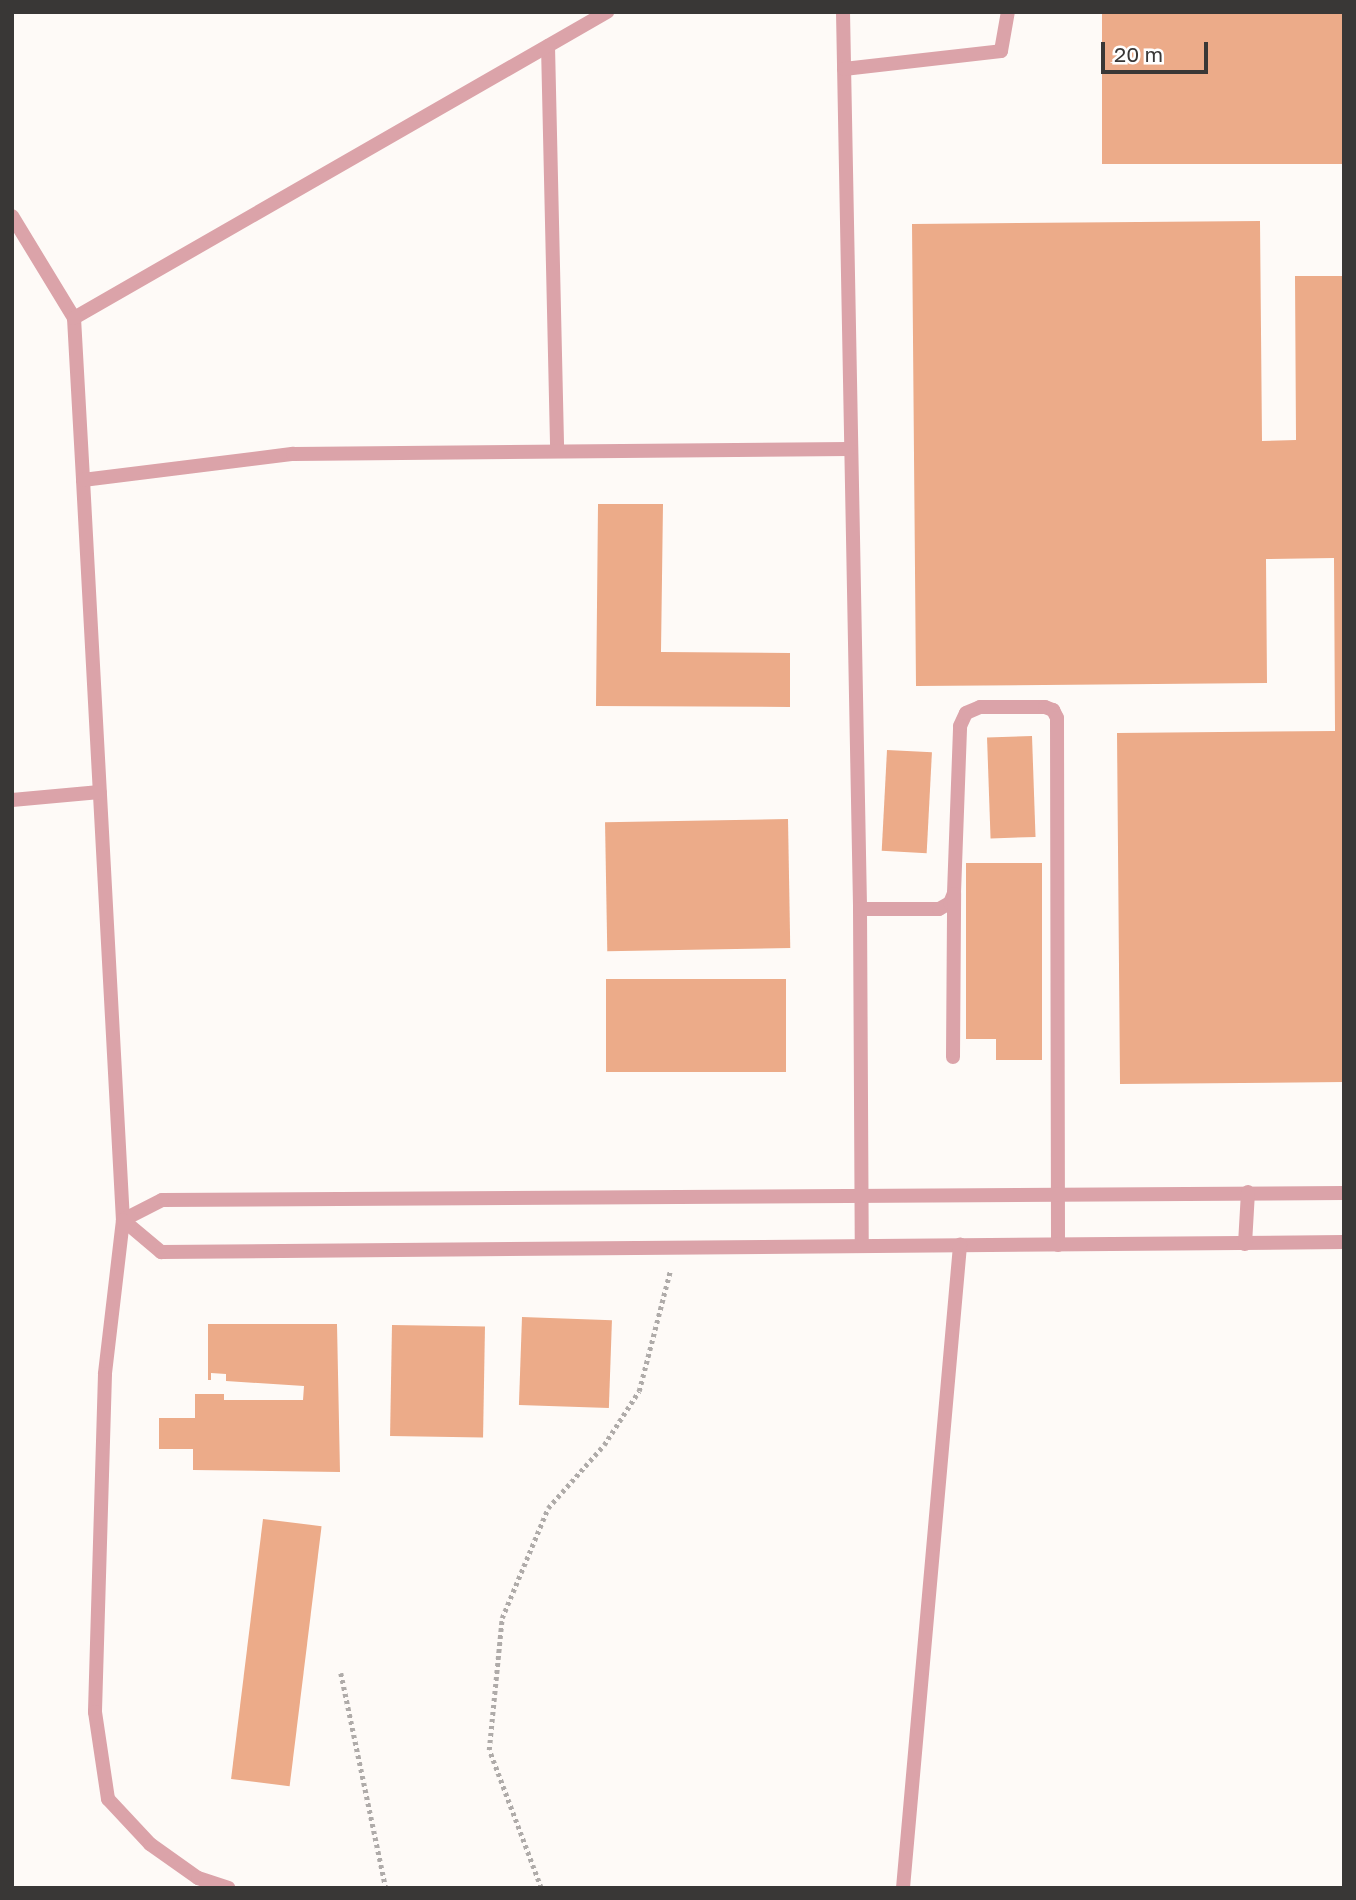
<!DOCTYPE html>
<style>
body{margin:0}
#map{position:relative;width:1356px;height:1900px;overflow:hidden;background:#fefaf7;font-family:"Golos Text",sans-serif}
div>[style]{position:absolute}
.building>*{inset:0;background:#ecab89;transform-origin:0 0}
.path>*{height:4.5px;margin-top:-2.25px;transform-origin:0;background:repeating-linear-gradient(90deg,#afaba9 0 3.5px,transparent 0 7px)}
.lane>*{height:14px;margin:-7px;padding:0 7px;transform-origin:7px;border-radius:7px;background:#dba3a9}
span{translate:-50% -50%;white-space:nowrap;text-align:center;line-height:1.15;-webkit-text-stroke:5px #fff;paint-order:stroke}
.frame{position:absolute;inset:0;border:14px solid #393736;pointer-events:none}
.scale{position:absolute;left:1101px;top:42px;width:107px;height:32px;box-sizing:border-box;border:4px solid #393736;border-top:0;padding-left:9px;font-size:21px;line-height:24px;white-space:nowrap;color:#393736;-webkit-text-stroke:5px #fff;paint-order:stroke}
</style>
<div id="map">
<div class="building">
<i style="left:1102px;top:12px;width:242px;height:152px"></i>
<i style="clip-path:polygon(1260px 221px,1262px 441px,1296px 440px,1295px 276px,1344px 276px,1344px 1082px,1120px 1084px,1117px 733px,1335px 731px,1334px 558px,1266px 559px,1267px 683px,916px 686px,912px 224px)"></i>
<i style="clip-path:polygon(598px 504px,663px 504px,661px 652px,790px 653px,790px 707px,596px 706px)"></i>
<i style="left:1032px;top:736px;width:101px;height:45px;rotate:88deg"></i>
<i style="left:887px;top:750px;width:45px;height:101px;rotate:3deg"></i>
<i style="left:788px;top:819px;width:129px;height:183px;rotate:89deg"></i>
<i style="clip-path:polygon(966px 863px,1042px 863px,1042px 1060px,996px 1060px,996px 1039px,966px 1039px)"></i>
<i style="left:606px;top:979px;width:180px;height:93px"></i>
<i style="left:522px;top:1317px;width:90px;height:88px;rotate:2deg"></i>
<i style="clip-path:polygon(208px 1324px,337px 1324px,340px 1472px,193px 1470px,193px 1449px,159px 1449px,159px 1418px,195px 1418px,195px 1394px,224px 1394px,224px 1400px,303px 1400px,304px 1386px,226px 1381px,226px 1374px,211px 1373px,211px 1380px,208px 1380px)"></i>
<i style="left:392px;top:1325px;width:93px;height:111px;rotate:1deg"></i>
<i style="left:263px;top:1519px;width:59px;height:262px;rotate:7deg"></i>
</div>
<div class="path">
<i style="left:341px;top:1673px;width:220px;rotate:78.2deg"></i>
<i style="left:541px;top:1888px;width:147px;rotate:-110.6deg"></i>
<i style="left:489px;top:1750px;width:133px;rotate:-84.4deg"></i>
<i style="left:502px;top:1618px;width:119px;rotate:-67.3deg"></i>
<i style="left:548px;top:1508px;width:84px;rotate:-48.4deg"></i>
<i style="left:604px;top:1445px;width:64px;rotate:-57.1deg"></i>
<i style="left:639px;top:1391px;width:124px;rotate:-75.5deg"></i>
</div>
<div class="lane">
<i style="left:843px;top:12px;width:897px;rotate:88.91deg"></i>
<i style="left:860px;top:909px;width:337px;rotate:89.7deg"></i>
<i style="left:548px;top:46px;width:404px;rotate:88.7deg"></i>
<i style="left:844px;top:69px;width:158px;rotate:-6.5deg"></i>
<i style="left:1001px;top:51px;width:40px;rotate:-80deg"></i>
<i style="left:12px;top:216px;width:119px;rotate:58.7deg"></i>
<i style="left:74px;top:318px;width:162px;rotate:86.8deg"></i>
<i style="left:83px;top:480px;width:741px;rotate:86.91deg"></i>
<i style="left:123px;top:1220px;width:155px;rotate:96.7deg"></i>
<i style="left:105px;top:1374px;width:338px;rotate:91.7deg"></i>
<i style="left:95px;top:1712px;width:88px;rotate:81.5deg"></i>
<i style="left:108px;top:1799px;width:62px;rotate:47deg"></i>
<i style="left:150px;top:1844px;width:59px;rotate:35.3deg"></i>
<i style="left:198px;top:1878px;width:32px;rotate:18deg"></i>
<i style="left:74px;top:318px;width:615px;rotate:-29.86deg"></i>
<i style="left:83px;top:480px;width:212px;rotate:-7.1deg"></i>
<i style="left:293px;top:454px;width:556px;rotate:-0.52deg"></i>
<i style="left:12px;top:800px;width:88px;rotate:-5.2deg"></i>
<i style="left:860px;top:909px;width:79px"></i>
<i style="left:939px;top:909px;width:13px;rotate:-29deg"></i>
<i style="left:950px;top:903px;width:11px;rotate:-68deg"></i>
<i style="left:954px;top:893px;width:167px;rotate:-87.9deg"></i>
<i style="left:960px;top:726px;width:14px;rotate:-65deg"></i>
<i style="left:966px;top:713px;width:15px;rotate:-23deg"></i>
<i style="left:980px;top:707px;width:65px"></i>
<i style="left:1045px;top:707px;width:9px;rotate:21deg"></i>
<i style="left:1053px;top:710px;width:9px;rotate:63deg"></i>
<i style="left:1057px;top:718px;width:527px;rotate:89.89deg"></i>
<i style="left:953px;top:1057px;width:163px;rotate:-89.6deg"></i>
<i style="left:1344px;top:1193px;width:1182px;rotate:179.66deg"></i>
<i style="left:162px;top:1200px;width:44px;rotate:152.9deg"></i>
<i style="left:123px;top:1220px;width:50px;rotate:40.1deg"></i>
<i style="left:161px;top:1252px;width:1183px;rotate:-0.48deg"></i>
<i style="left:1245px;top:1244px;width:52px;rotate:-86.7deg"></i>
<i style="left:903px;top:1888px;width:646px;rotate:-84.93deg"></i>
</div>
<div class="frame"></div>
<div class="scale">20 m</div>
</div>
